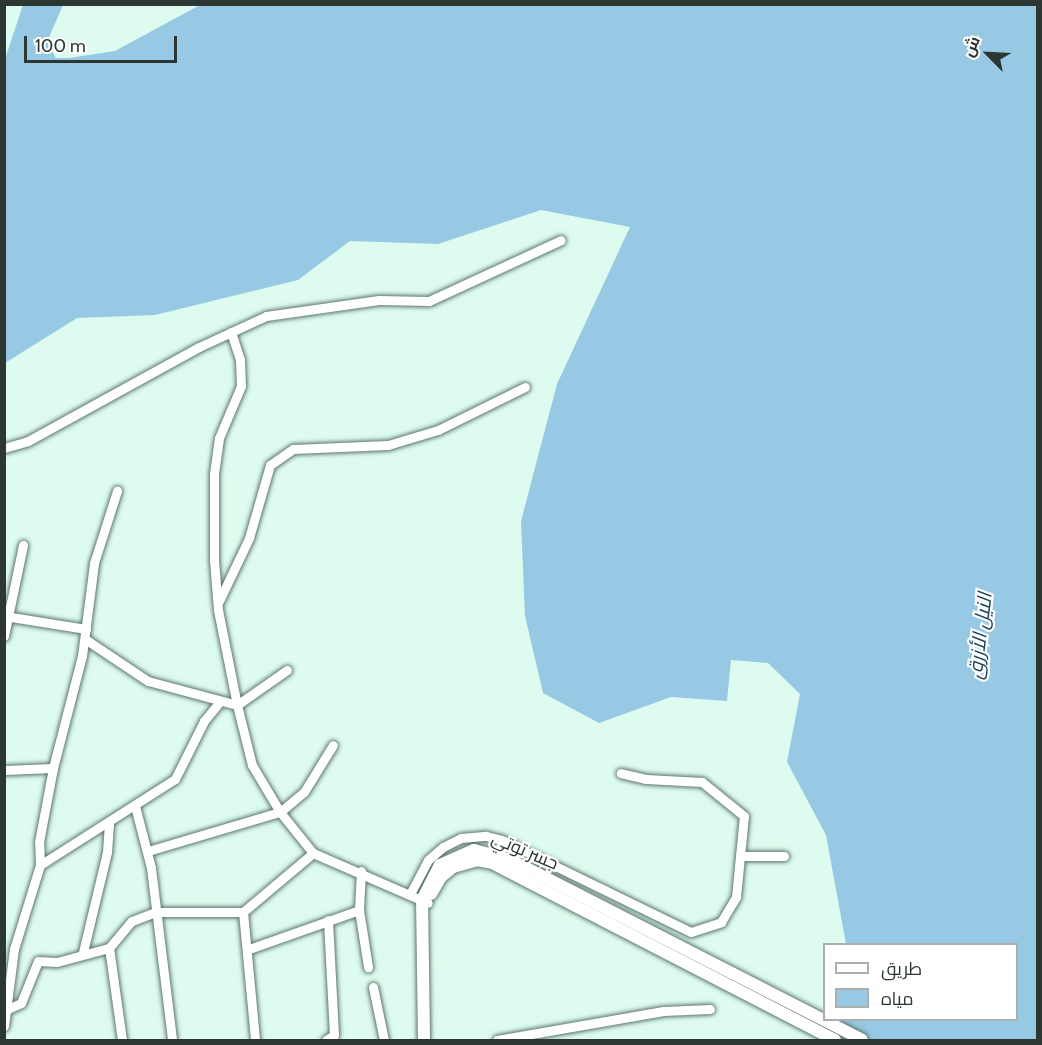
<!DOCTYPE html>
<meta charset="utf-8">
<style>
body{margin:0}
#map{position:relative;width:1042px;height:1045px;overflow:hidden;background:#defbef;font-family:Cabin,Cairo,sans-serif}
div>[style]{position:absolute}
.water>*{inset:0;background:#97c9e4}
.roads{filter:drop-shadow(0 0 2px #5d776c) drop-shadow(0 0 2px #5d776c)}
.minor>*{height:9px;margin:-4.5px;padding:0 4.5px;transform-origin:4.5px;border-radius:4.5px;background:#fff}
.tertiary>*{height:12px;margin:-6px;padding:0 6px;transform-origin:6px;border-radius:6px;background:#fff}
span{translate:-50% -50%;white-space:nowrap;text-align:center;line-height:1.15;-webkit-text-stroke:4.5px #fff;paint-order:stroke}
.street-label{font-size:18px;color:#2c3733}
.water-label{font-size:20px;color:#1a4357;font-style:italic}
.frame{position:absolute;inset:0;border:6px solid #2c3733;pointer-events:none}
.legend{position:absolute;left:823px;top:943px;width:195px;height:78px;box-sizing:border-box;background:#fff;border:2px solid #abafad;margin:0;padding:8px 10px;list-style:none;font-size:18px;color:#2c3733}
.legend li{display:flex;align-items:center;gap:12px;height:30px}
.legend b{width:30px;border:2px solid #abafad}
.north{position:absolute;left:958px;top:24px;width:60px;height:60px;-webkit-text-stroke:4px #fff;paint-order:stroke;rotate:294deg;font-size:16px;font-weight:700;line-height:24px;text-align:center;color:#2c3733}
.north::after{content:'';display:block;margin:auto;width:21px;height:27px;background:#2c3733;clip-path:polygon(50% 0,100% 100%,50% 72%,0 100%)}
.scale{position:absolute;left:24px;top:36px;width:153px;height:27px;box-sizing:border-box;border:3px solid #2c3733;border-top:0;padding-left:8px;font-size:18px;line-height:21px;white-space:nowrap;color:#2c3733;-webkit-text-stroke:4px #fff;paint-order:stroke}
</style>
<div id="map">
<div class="water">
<i style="clip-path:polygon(23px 5px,63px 5px,47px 42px,56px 58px,69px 58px,115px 51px,200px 5px,1037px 5px,1037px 1040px,826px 1040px,832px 1020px,1016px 1020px,1016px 944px,846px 944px,826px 835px,787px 762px,800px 694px,768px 663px,731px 660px,727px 701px,671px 697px,599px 723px,543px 693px,525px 616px,521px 521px,557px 384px,630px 227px,541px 210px,438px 244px,350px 241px,298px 280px,155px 315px,77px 318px,5px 363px,4px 62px)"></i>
</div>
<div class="roads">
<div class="minor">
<i style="left:231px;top:332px;width:28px;rotate:72deg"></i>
<i style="left:240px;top:359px;width:27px;rotate:88deg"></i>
<i style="left:241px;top:386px;width:56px;rotate:112.9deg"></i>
<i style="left:219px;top:438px;width:37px;rotate:98deg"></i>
<i style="left:214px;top:475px;width:85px;rotate:90deg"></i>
<i style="left:214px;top:560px;width:50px;rotate:85.4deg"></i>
<i style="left:218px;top:610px;width:97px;rotate:78.7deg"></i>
<i style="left:237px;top:705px;width:61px;rotate:-35deg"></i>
<i style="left:4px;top:448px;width:25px;rotate:-16deg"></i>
<i style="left:28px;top:441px;width:195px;rotate:-28.8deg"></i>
<i style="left:199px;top:347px;width:74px;rotate:-24.8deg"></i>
<i style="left:266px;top:316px;width:114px;rotate:-8.1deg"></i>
<i style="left:379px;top:300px;width:50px;rotate:1.1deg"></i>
<i style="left:429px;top:301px;width:145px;rotate:-24.8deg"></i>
<i style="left:219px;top:601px;width:70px;rotate:-64.5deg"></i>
<i style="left:249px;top:538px;width:76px;rotate:-74deg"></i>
<i style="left:270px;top:465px;width:28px;rotate:-35deg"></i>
<i style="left:293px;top:449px;width:95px;rotate:-2.4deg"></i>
<i style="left:388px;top:445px;width:52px;rotate:-16.7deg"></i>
<i style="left:438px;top:430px;width:97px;rotate:-26.3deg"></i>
<i style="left:11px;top:617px;width:76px;rotate:9.1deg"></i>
<i style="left:4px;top:636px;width:93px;rotate:-78.2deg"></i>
<i style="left:85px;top:639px;width:76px;rotate:33.7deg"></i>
<i style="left:148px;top:681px;width:92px;rotate:15.1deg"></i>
<i style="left:237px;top:705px;width:62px;rotate:76deg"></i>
<i style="left:252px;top:765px;width:55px;rotate:59.2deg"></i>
<i style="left:280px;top:812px;width:53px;rotate:51.2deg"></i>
<i style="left:4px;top:770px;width:49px;rotate:-2.3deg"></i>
<i style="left:135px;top:806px;width:64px;rotate:75.5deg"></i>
<i style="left:151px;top:868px;width:173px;rotate:83deg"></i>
<i style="left:148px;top:851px;width:138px;rotate:-16.5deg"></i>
<i style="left:280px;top:812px;width:31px;rotate:-40deg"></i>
<i style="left:304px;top:792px;width:55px;rotate:-58.3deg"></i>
<i style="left:740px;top:856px;width:44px"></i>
<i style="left:40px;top:865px;width:160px;rotate:-32.5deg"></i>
<i style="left:175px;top:779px;width:65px;rotate:-63.4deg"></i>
<i style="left:204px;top:721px;width:26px;rotate:-51deg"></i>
<i style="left:361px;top:871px;width:39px;rotate:93deg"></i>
<i style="left:359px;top:910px;width:58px;rotate:81deg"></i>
<i style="left:410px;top:894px;width:38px;rotate:-62deg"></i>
<i style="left:428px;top:860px;width:20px;rotate:-41deg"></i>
<i style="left:443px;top:847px;width:20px;rotate:-27deg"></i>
<i style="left:461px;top:838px;width:25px;rotate:-5deg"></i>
<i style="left:486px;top:836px;width:16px;rotate:14deg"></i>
<i style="left:502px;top:840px;width:210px;rotate:26deg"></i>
<i style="left:691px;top:932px;width:32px;rotate:-18deg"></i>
<i style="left:721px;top:922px;width:29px;rotate:-59deg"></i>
<i style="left:736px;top:897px;width:81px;rotate:-84.4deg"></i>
<i style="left:744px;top:816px;width:54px;rotate:-141deg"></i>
<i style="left:702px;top:782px;width:56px;rotate:-176.9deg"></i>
<i style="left:646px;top:779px;width:26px;rotate:-167deg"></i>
<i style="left:243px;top:912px;width:129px;rotate:84.6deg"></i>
<i style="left:249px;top:949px;width:117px;rotate:-19.5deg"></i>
<i style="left:83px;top:952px;width:103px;rotate:-76.5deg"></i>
<i style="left:107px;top:852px;width:29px;rotate:-86deg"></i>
<i style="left:373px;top:987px;width:54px;rotate:78.3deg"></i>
<i style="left:8px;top:1009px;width:14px;rotate:-25deg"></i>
<i style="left:21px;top:1003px;width:45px;rotate:-68deg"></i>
<i style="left:38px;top:961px;width:19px;rotate:3deg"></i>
<i style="left:57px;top:962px;width:54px;rotate:-15.1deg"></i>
<i style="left:4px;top:1026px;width:78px;rotate:-82.6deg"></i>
<i style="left:14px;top:949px;width:88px;rotate:-72.8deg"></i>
<i style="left:40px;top:865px;width:23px;rotate:-92deg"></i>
<i style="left:39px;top:842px;width:75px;rotate:-79.3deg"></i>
<i style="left:53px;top:768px;width:116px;rotate:-75.5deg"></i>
<i style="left:82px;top:656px;width:94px;rotate:-82.6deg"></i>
<i style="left:94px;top:563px;width:76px;rotate:-72.3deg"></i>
<i style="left:122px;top:1040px;width:93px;rotate:-98deg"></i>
<i style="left:109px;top:948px;width:35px;rotate:-50deg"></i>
<i style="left:132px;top:921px;width:25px;rotate:-21deg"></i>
<i style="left:155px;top:912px;width:88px"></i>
<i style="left:243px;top:912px;width:92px;rotate:-40.1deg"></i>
<i style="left:313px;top:853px;width:125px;rotate:23.5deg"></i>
<i style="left:326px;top:1040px;width:9px;rotate:-32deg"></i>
<i style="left:334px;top:1035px;width:115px;rotate:-93deg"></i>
<i style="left:497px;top:1040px;width:169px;rotate:-9.9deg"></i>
<i style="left:663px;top:1011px;width:47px;rotate:-2.4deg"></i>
</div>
<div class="tertiary">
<i style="left:431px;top:894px;width:20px;rotate:-60deg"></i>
<i style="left:441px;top:877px;width:16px;rotate:-40deg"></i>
<i style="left:453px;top:867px;width:25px;rotate:-16deg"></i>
<i style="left:477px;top:860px;width:15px;rotate:11deg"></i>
<i style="left:492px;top:863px;width:386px;rotate:27.3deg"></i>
<i style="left:424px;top:1040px;width:140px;rotate:-90.8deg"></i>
<i style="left:422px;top:900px;width:39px;rotate:-63deg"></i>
<i style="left:440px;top:865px;width:37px;rotate:-24deg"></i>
<i style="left:474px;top:850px;width:38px;rotate:15deg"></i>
<i style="left:511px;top:860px;width:394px;rotate:27.1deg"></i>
</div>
</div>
<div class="street-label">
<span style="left:525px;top:851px;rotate:23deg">جسر توتي</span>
</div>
<div class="water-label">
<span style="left:980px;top:636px;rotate:-83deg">النيل الأزرق</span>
</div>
<div class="frame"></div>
<ul class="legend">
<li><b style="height:8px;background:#fff"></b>طريق</li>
<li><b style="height:16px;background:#97c9e4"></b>مياه</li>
</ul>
<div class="north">ش</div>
<div class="scale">100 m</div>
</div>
